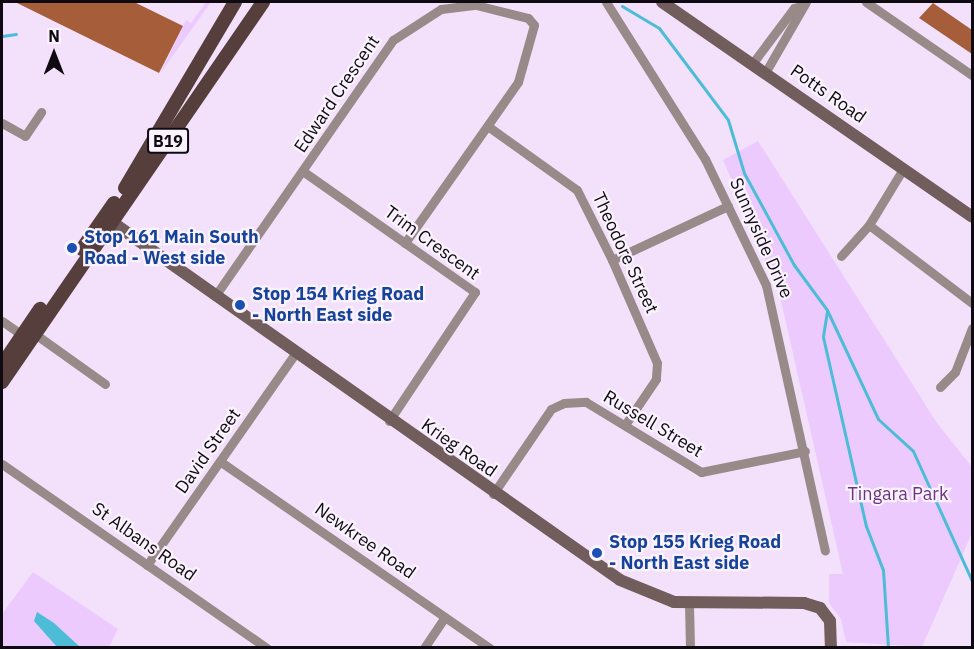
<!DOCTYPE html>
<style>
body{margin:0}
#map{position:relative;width:974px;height:649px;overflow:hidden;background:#f3e1fb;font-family:"IBM Plex Sans",sans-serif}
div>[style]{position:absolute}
.green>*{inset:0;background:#edcafe}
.water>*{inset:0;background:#4cbcd7}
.stream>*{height:3px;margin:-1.5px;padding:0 1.5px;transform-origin:1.5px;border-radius:1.5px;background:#4cbcd7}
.building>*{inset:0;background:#a65d3a}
.street>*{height:9px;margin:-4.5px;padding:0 4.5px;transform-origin:4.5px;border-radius:4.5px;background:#988a88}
.secondary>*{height:12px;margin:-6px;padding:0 6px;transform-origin:6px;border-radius:6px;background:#715d5b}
.primary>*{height:14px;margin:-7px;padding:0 7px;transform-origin:7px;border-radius:7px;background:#563e3c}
.dots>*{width:16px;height:16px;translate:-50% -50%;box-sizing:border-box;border:3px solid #faf3fd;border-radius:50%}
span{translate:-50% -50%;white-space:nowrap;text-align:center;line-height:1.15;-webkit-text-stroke:4.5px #faf3fd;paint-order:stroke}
.shield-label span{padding:2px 4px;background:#faf3fd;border:2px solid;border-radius:4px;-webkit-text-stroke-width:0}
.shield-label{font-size:16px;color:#0f0a12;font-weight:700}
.street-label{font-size:18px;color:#0f0a12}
.transit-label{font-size:18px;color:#164399;font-weight:700}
.left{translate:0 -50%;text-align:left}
.park-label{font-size:18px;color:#6c3384}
.frame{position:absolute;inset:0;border:3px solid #0f0a12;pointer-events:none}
.north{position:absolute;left:24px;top:24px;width:60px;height:60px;-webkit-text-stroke:4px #faf3fd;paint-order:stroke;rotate:0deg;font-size:16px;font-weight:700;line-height:24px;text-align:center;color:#0f0a12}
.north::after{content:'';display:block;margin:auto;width:21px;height:27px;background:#0f0a12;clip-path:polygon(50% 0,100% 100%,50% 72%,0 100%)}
</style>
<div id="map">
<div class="green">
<i style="clip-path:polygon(206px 2px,211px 2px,160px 74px,186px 20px,191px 23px)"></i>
<i style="clip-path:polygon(758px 141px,937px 423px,972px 467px,972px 533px,922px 647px,846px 642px,841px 619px,829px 603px,829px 574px,843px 574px,779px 292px,723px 160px)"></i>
<i style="clip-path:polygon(33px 572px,118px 629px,109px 647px,2px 647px,2px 614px)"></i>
</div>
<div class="water">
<i style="clip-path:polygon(37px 612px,54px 623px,80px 647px,57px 647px,34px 621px)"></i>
</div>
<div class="stream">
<i style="left:622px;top:6px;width:43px;rotate:30.7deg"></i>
<i style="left:659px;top:28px;width:115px;rotate:53.1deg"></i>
<i style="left:728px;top:120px;width:55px;rotate:73.2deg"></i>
<i style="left:744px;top:173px;width:105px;rotate:61.5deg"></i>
<i style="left:794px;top:265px;width:56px;rotate:53.7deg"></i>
<i style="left:827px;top:310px;width:120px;rotate:64.9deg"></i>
<i style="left:878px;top:419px;width:47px;rotate:42.4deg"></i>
<i style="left:913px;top:451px;width:143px;rotate:65.6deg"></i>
<i style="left:2px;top:36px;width:14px;rotate:-8deg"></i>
<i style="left:827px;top:311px;width:26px;rotate:99deg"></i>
<i style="left:823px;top:337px;width:194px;rotate:77.2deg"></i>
<i style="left:866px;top:526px;width:47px;rotate:68.9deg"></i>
<i style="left:883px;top:570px;width:78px;rotate:86.3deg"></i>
</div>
<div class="building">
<i style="clip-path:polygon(15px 2px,134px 2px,183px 26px,159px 73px)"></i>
<i style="clip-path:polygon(933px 3px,972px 30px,972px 54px,919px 18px)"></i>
</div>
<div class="street">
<i style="left:606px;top:2px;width:186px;rotate:57.8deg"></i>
<i style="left:705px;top:159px;width:140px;rotate:64.2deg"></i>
<i style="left:766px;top:285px;width:272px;rotate:77.5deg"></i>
<i style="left:866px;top:2px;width:129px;rotate:34.6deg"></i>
<i style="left:752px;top:64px;width:70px;rotate:-53.1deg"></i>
<i style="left:794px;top:8px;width:10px;rotate:-17deg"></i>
<i style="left:765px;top:73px;width:82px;rotate:-60deg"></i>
<i style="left:2px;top:123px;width:26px;rotate:29deg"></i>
<i style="left:25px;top:136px;width:29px;rotate:-56deg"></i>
<i style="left:489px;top:127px;width:108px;rotate:35.6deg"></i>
<i style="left:577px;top:190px;width:78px;rotate:63.4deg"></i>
<i style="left:612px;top:260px;width:112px;rotate:66.4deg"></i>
<i style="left:657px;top:363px;width:16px;rotate:94deg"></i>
<i style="left:656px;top:379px;width:55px;rotate:124deg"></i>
<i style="left:903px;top:169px;width:66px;rotate:121.3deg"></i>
<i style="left:869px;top:225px;width:129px;rotate:37.1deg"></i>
<i style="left:304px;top:172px;width:209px;rotate:35.1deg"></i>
<i style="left:475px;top:292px;width:155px;rotate:123.7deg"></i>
<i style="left:841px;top:256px;width:42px;rotate:-47.9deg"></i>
<i style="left:612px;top:260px;width:128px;rotate:-25deg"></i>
<i style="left:215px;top:296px;width:312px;rotate:-55.2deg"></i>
<i style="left:393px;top:40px;width:57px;rotate:-32.9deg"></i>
<i style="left:441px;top:9px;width:35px;rotate:-7deg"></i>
<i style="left:476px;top:5px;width:54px;rotate:14deg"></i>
<i style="left:528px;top:18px;width:9px;rotate:49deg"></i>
<i style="left:534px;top:25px;width:59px;rotate:105.7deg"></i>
<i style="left:518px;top:82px;width:197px;rotate:125.1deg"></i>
<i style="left:2px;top:321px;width:24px;rotate:35deg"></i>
<i style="left:35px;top:334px;width:86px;rotate:35.5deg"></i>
<i style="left:940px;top:387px;width:21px;rotate:-45deg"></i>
<i style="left:955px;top:372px;width:47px;rotate:-68.9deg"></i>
<i style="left:221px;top:462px;width:327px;rotate:34.7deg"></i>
<i style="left:2px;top:464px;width:323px;rotate:34.8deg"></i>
<i style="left:493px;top:494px;width:103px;rotate:-55.7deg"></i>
<i style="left:551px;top:409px;width:14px;rotate:-25deg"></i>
<i style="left:564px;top:403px;width:22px;rotate:-3deg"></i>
<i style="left:586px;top:402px;width:135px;rotate:31.3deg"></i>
<i style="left:701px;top:472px;width:106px;rotate:-11.4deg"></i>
<i style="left:147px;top:565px;width:256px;rotate:-55deg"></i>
<i style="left:689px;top:604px;width:44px;rotate:88.7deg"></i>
<i style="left:424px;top:648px;width:37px;rotate:-56deg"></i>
</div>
<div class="secondary">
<i style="left:662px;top:2px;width:377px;rotate:34.7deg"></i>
<i style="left:112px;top:222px;width:621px;rotate:35.17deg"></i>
<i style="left:620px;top:580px;width:58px;rotate:22.2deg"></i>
<i style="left:674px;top:602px;width:130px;rotate:0.4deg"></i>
<i style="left:804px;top:603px;width:17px;rotate:17deg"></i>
<i style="left:820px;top:608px;width:16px;rotate:52deg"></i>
<i style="left:830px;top:621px;width:27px;rotate:88deg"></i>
</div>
<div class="primary">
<i style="left:125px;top:188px;width:216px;rotate:-59.4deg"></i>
<i style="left:82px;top:249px;width:56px;rotate:-55.2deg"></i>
<i style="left:2px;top:365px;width:68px;rotate:-55.8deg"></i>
<i style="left:2px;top:382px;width:461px;rotate:-55.5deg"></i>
</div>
<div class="dots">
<i style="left:72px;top:248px;background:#1a4fb4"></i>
<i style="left:240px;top:305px;background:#1a4fb4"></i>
<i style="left:597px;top:553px;background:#1a4fb4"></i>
</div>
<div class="shield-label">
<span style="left:168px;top:141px">B19</span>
</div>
<div class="street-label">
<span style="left:337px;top:94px;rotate:-56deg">Edward Crescent</span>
<span style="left:828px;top:94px;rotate:35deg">Potts Road</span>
<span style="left:761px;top:238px;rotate:66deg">Sunnyside Drive</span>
<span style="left:432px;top:243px;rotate:36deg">Trim Crescent</span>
<span style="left:625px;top:253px;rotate:65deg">Theodore Street</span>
<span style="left:653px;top:424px;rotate:31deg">Russell Street</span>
<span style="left:459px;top:448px;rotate:35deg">Krieg Road</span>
<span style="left:208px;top:451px;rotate:-55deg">David Street</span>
<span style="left:365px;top:541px;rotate:35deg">Newkree Road</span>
<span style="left:144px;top:542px;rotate:35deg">St Albans Road</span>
</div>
<div class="transit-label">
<span class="left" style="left:84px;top:248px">Stop 161 Main South<br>Road - West side</span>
<span class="left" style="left:252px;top:305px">Stop 154 Krieg Road<br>- North East side</span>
<span class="left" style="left:609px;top:553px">Stop 155 Krieg Road<br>- North East side</span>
</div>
<div class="park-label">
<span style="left:898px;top:494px">Tingara Park</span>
</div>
<div class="frame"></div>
<div class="north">N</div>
</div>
